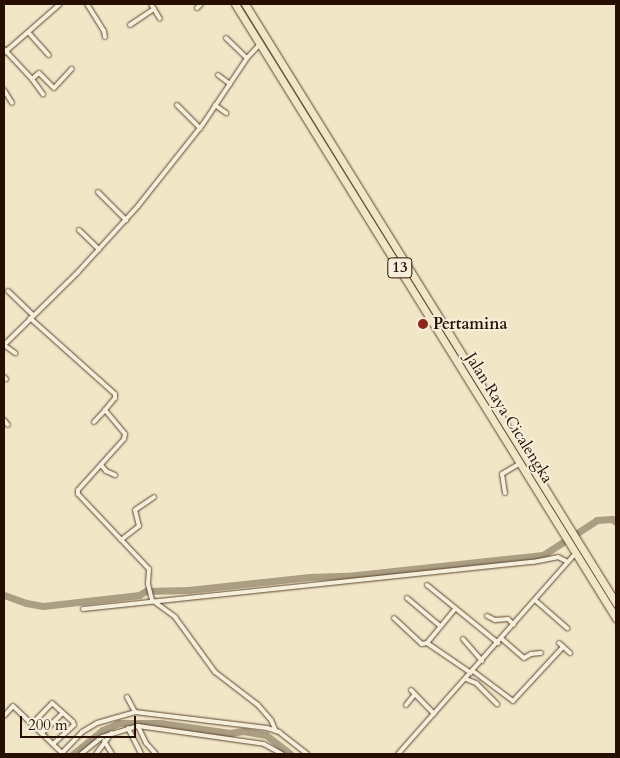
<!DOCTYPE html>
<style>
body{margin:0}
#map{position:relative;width:620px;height:758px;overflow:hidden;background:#f1e7c7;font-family:Cardo,serif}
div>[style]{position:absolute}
.river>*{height:7px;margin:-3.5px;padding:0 3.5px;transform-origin:3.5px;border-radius:3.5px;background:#ac9e83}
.roads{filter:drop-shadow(0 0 1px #5a4532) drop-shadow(0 0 1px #5a4532)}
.street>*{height:4px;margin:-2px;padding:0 2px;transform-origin:2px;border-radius:2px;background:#f6efdb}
.highway>*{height:7px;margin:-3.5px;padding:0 3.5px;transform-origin:3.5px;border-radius:3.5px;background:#f1e7c7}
.dots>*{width:14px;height:14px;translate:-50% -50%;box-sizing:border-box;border:2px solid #f6efdb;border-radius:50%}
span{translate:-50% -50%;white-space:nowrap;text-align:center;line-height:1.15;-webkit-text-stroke:4px #f6efdb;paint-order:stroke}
.shield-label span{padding:1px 4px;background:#f6efdb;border:1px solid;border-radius:4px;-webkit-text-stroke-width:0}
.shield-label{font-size:15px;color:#270f00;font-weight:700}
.poi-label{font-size:16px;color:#270f00;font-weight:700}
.left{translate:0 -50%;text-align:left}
.street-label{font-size:16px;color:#270f00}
.frame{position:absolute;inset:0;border:5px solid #270f00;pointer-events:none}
.scale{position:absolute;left:20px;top:716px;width:116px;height:22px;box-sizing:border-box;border:2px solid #270f00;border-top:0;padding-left:6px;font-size:15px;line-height:18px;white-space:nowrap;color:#270f00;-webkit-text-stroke:4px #f6efdb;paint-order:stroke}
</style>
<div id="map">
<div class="river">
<i style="left:4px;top:595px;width:23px;rotate:20deg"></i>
<i style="left:26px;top:603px;width:17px;rotate:10deg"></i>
<i style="left:43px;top:606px;width:97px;rotate:-6.5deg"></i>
<i style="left:139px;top:595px;width:8px;rotate:-30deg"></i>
<i style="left:146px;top:591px;width:42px;rotate:-1.4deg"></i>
<i style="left:188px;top:590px;width:122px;rotate:-6.1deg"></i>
<i style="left:309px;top:577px;width:38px;rotate:-2deg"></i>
<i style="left:347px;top:576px;width:197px;rotate:-6.1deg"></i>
<i style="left:543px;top:555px;width:64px;rotate:-32.9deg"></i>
<i style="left:597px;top:520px;width:15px;rotate:-4deg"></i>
<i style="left:612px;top:519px;width:5px;rotate:37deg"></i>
<i style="left:73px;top:754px;width:38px;rotate:-39deg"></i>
<i style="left:103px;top:730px;width:17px;rotate:-24deg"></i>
<i style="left:119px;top:723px;width:41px"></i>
<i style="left:160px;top:723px;width:71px;rotate:8.1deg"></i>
<i style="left:230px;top:733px;width:13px;rotate:-9deg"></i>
<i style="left:243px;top:731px;width:23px;rotate:10deg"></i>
<i style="left:266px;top:735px;width:31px;rotate:38deg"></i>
</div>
<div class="roads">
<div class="street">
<i style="left:87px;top:4px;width:32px;rotate:58deg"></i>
<i style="left:104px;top:31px;width:6px;rotate:81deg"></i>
<i style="left:151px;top:4px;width:17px;rotate:59deg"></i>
<i style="left:197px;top:8px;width:6px;rotate:-45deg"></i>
<i style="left:130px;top:25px;width:29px;rotate:-34deg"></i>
<i style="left:28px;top:32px;width:31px;rotate:48deg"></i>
<i style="left:226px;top:38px;width:29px;rotate:44deg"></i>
<i style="left:4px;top:49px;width:41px;rotate:47deg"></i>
<i style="left:32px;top:79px;width:19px;rotate:54deg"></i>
<i style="left:4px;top:53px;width:74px;rotate:-41.2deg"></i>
<i style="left:218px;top:75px;width:15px;rotate:37deg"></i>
<i style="left:32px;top:79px;width:9px;rotate:-41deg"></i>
<i style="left:39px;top:73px;width:21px;rotate:45deg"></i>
<i style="left:54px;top:88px;width:26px;rotate:-47deg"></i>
<i style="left:4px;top:90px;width:15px;rotate:58deg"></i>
<i style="left:177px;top:105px;width:33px;rotate:45deg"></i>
<i style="left:215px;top:105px;width:14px;rotate:36deg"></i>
<i style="left:98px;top:192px;width:40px;rotate:45deg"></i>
<i style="left:79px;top:230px;width:28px;rotate:44deg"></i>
<i style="left:8px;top:291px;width:35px;rotate:44deg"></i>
<i style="left:30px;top:318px;width:114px;rotate:41.8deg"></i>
<i style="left:115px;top:394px;width:4px;rotate:90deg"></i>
<i style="left:115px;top:398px;width:16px;rotate:130deg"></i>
<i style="left:105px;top:410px;width:31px;rotate:50deg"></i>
<i style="left:125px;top:434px;width:5px;rotate:101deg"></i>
<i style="left:124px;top:439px;width:69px;rotate:132deg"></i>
<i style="left:78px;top:490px;width:4px;rotate:90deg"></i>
<i style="left:78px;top:494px;width:103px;rotate:46.6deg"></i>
<i style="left:149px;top:569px;width:15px;rotate:94deg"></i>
<i style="left:148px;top:584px;width:16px;rotate:76deg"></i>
<i style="left:152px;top:600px;width:29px;rotate:36deg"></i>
<i style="left:175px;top:617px;width:68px;rotate:54deg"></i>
<i style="left:215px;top:672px;width:54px;rotate:37.5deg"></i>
<i style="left:258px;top:705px;width:20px;rotate:49deg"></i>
<i style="left:271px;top:720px;width:12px;rotate:66deg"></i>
<i style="left:4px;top:345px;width:104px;rotate:-44.6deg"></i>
<i style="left:78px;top:272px;width:89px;rotate:-47.7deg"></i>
<i style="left:138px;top:206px;width:105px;rotate:-51.6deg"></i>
<i style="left:203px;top:124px;width:79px;rotate:-56.3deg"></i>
<i style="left:247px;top:58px;width:19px;rotate:-47deg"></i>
<i style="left:4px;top:345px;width:14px;rotate:36deg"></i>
<i style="left:4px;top:377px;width:3px;rotate:45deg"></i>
<i style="left:4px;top:420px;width:6px;rotate:51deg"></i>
<i style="left:94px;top:422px;width:16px;rotate:-47deg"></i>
<i style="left:101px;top:465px;width:8px;rotate:50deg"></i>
<i style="left:106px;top:471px;width:10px;rotate:24deg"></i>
<i style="left:505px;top:493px;width:19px;rotate:-99deg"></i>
<i style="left:502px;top:474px;width:21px;rotate:-31deg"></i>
<i style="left:121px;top:540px;width:23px;rotate:-38deg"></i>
<i style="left:139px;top:526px;width:16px;rotate:-104deg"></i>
<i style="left:135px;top:510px;width:23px;rotate:-34deg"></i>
<i style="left:427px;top:585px;width:92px;rotate:39.2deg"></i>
<i style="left:407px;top:598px;width:43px;rotate:40.3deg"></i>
<i style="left:535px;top:600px;width:43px;rotate:41.2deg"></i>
<i style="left:83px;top:609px;width:452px;rotate:-6deg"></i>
<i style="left:533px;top:562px;width:25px;rotate:-11deg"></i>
<i style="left:558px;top:557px;width:11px;rotate:27deg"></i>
<i style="left:487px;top:616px;width:9px;rotate:27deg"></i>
<i style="left:495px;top:620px;width:13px;rotate:-4deg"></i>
<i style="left:508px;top:619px;width:8px;rotate:45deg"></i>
<i style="left:394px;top:618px;width:38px;rotate:43deg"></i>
<i style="left:422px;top:644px;width:5px;rotate:-11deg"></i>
<i style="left:427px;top:643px;width:53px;rotate:34.3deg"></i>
<i style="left:463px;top:639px;width:29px;rotate:49deg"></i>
<i style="left:502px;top:639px;width:29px;rotate:41deg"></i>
<i style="left:524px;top:658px;width:8px;rotate:-30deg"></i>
<i style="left:531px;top:654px;width:10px;rotate:-6deg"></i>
<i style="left:427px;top:643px;width:44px;rotate:-50.5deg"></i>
<i style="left:559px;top:643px;width:15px;rotate:42deg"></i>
<i style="left:473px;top:671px;width:50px;rotate:36.9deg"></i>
<i style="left:513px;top:701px;width:74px;rotate:-47.2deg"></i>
<i style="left:466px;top:679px;width:11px;rotate:22deg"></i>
<i style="left:476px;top:683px;width:30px;rotate:45deg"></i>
<i style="left:411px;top:690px;width:33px;rotate:46deg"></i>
<i style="left:127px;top:697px;width:17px;rotate:62deg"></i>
<i style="left:406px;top:705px;width:13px;rotate:-51deg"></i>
<i style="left:4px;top:716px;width:13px;rotate:-48deg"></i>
<i style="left:13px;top:706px;width:68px;rotate:43.8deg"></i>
<i style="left:32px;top:724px;width:29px;rotate:-46deg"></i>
<i style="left:52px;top:703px;width:28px;rotate:42deg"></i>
<i style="left:73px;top:722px;width:3px;rotate:72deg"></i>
<i style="left:74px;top:725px;width:28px;rotate:138deg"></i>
<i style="left:138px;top:726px;width:19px;rotate:65deg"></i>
<i style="left:146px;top:743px;width:15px;rotate:48deg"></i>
<i style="left:128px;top:728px;width:29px;rotate:63deg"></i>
<i style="left:42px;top:733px;width:29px;rotate:-44deg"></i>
<i style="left:104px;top:741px;width:15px;rotate:58deg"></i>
<i style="left:61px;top:754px;width:30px;rotate:-46deg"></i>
<i style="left:82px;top:732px;width:17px;rotate:-31deg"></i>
<i style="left:97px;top:723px;width:40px;rotate:-16deg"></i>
<i style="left:135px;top:712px;width:133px;rotate:6.9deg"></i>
<i style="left:267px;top:728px;width:13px;rotate:18deg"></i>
<i style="left:279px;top:732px;width:36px;rotate:38deg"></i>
<i style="left:81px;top:754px;width:27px;rotate:-39deg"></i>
<i style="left:102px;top:737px;width:38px;rotate:-17deg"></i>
<i style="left:138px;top:726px;width:127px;rotate:8.1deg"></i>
<i style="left:264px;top:744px;width:21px;rotate:29deg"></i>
<i style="left:96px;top:754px;width:26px;rotate:-53deg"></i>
<i style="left:398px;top:754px;width:268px;rotate:-48.5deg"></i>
</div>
<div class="highway">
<i style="left:235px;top:4px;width:723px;rotate:58.18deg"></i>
<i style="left:245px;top:4px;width:705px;rotate:58.23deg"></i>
</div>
</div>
<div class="dots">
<i style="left:423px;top:324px;background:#8f2418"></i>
</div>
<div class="shield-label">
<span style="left:400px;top:268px">13</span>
</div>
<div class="poi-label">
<span class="left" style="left:433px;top:324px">Pertamina</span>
</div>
<div class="street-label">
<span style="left:509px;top:418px;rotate:58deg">Jalan Raya Cicalengka</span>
</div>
<div class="frame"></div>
<div class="scale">200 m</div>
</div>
